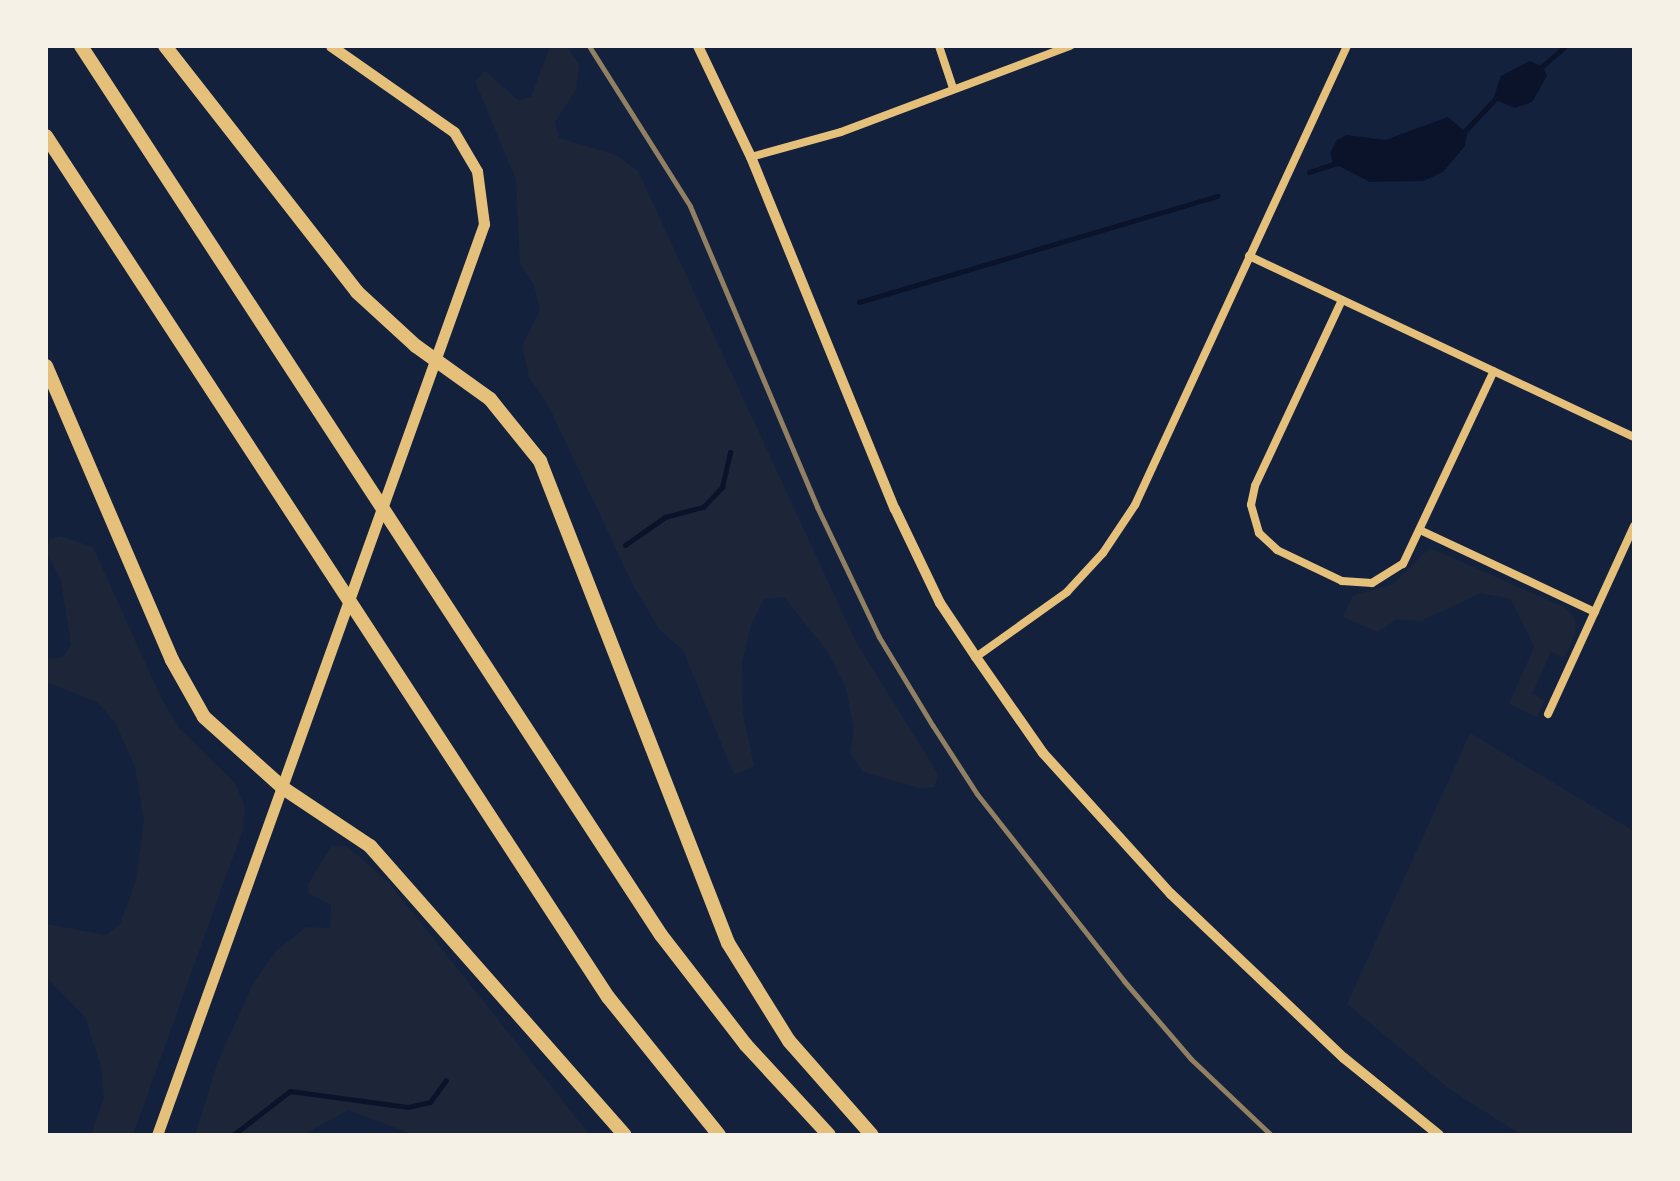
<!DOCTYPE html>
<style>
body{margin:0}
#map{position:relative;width:1680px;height:1181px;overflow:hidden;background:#14213d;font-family:"PT Sans",sans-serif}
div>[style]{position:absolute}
.green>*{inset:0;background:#1d2539}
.water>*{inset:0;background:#0b132b}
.stream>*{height:5px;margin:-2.5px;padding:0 2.5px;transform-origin:2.5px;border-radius:2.5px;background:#0b132b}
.minor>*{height:8px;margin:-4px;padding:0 4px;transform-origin:4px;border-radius:4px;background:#e5c07b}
.tertiary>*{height:10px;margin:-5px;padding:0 5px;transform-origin:5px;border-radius:5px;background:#e5c07b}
.secondary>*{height:11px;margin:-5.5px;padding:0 5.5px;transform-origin:5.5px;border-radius:5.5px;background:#e5c07b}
.motorway>*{height:14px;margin:-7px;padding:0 7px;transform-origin:7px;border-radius:7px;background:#e5c07b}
.rail>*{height:5px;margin:-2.5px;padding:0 2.5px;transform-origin:2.5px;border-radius:2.5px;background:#918062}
span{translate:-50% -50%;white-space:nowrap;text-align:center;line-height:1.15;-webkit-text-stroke:6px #f6f1e7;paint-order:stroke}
.frame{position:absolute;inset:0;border:48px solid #f6f1e7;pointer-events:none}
</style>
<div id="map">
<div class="green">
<i style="clip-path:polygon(550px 46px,566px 46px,579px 64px,576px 90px,555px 122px,559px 138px,616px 155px,638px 171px,856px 642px,938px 774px,935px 787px,919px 788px,863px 772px,850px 753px,854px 729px,846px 688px,828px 652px,784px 597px,764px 599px,751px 625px,742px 662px,743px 715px,754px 766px,734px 775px,683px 650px,660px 630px,634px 587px,548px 405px,529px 377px,522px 346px,540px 310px,534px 285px,520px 263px,516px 180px,475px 81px,485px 71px,518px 100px,531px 97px)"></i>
<i style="clip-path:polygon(60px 536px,93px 547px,162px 700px,180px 729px,235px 783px,245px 807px,243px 829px,133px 1135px,91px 1135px,104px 1097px,101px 1067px,85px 1017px,46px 977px,46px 924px,106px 935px,120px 924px,136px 880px,144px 820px,135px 767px,115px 722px,97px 702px,46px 682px,46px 659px,63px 657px,71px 645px,61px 581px,46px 552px,50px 539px)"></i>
<i style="clip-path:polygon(1430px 548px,1564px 607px,1575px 618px,1576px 632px,1564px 658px,1551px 652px,1532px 694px,1545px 700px,1537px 717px,1509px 704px,1534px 647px,1511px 599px,1481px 593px,1421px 621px,1397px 619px,1378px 632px,1343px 617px,1353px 595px,1392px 585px)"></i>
<i style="clip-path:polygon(1470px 733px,1634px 831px,1634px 1135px,1521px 1135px,1448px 1088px,1347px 1004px)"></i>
<i style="clip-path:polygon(332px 845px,348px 847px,389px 883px,590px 1135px,415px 1135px,348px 1110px,303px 1135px,195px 1135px,218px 1061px,253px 984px,276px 951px,306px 927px,330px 928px,331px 905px,309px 894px,308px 884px)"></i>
</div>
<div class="water">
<i style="clip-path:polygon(1530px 61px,1543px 67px,1547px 76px,1532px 102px,1515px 108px,1493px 99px,1501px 76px)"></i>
<i style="clip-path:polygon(1448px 117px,1467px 133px,1465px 146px,1443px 172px,1423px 181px,1370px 182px,1333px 163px,1330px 153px,1337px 140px,1347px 135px,1385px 140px)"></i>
</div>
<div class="stream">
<i style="left:1539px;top:69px;width:35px;rotate:-41deg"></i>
<i style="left:1461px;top:135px;width:52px;rotate:-46.5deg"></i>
<i style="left:1309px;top:172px;width:32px;rotate:-18deg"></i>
<i style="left:859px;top:302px;width:374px;rotate:-16.5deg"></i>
<i style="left:625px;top:545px;width:49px;rotate:-35deg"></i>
<i style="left:665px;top:517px;width:39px;rotate:-15deg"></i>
<i style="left:703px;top:507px;width:28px;rotate:-46deg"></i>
<i style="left:722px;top:487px;width:36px;rotate:-77deg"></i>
<i style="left:233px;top:1135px;width:72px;rotate:-37.7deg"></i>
<i style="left:290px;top:1091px;width:119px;rotate:7.7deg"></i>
<i style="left:408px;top:1107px;width:23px;rotate:-13deg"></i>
<i style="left:430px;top:1102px;width:27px;rotate:-54deg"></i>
</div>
<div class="minor">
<i style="left:939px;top:46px;width:44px;rotate:71.6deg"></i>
<i style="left:751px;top:157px;width:93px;rotate:-15.5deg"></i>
<i style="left:841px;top:132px;width:245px;rotate:-20.6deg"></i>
<i style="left:1249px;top:256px;width:425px;rotate:25.2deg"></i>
<i style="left:1342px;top:300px;width:205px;rotate:115.1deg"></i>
<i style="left:1255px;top:486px;width:19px;rotate:102deg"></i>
<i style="left:1251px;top:505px;width:29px;rotate:74deg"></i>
<i style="left:1259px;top:533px;width:25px;rotate:43deg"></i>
<i style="left:1277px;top:550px;width:72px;rotate:25.5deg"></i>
<i style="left:1342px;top:581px;width:30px;rotate:4deg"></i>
<i style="left:1372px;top:583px;width:36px;rotate:-32deg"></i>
<i style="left:1403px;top:564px;width:213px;rotate:-64.8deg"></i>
<i style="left:1422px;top:531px;width:191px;rotate:25.1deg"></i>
<i style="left:976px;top:657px;width:112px;rotate:-35.5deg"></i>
<i style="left:1067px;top:592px;width:53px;rotate:-47.3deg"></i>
<i style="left:1103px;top:553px;width:58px;rotate:-56.3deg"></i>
<i style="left:1135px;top:505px;width:506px;rotate:-65.21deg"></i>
<i style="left:1548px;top:714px;width:207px;rotate:-65.4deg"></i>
</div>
<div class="tertiary">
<i style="left:698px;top:46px;width:123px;rotate:64.5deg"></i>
<i style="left:751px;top:157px;width:380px;rotate:67.8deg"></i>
<i style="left:895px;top:509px;width:104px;rotate:64.4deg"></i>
<i style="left:940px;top:603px;width:65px;rotate:56.3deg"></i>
<i style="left:976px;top:657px;width:117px;rotate:55.1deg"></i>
<i style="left:1043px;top:753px;width:190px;rotate:47.8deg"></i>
<i style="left:1171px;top:894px;width:238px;rotate:43.5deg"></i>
<i style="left:1344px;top:1058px;width:122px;rotate:39deg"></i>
</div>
<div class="secondary">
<i style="left:157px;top:1135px;width:968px;rotate:-70.25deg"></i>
<i style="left:484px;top:224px;width:53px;rotate:-97.5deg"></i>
<i style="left:477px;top:171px;width:45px;rotate:-120.5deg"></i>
<i style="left:454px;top:132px;width:150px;rotate:-145deg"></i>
</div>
<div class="motorway">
<i style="left:81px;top:46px;width:1061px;rotate:56.88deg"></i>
<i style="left:661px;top:935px;width:139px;rotate:52.3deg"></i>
<i style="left:746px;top:1045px;width:122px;rotate:47.3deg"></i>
<i style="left:165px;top:46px;width:312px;rotate:52deg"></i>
<i style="left:357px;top:292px;width:80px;rotate:42.5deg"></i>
<i style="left:416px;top:346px;width:91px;rotate:35.6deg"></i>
<i style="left:490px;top:399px;width:80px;rotate:51.1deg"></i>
<i style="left:540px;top:461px;width:517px;rotate:68.69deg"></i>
<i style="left:728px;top:943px;width:115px;rotate:58.1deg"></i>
<i style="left:789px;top:1041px;width:125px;rotate:48.6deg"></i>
<i style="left:46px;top:136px;width:1028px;rotate:56.87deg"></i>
<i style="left:608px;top:997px;width:177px;rotate:51.2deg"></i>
<i style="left:46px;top:366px;width:320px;rotate:66.8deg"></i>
<i style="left:172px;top:660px;width:65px;rotate:60.7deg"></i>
<i style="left:204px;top:717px;width:106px;rotate:41.9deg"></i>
<i style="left:283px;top:788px;width:105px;rotate:33.7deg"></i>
<i style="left:370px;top:846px;width:385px;rotate:48.6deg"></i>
</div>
<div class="rail">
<i style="left:589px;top:46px;width:189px;rotate:57.7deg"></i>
<i style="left:690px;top:206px;width:327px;rotate:67.1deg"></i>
<i style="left:817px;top:507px;width:144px;rotate:64.5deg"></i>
<i style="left:879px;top:637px;width:104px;rotate:58.8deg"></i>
<i style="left:933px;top:726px;width:81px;rotate:57.1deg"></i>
<i style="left:977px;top:794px;width:238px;rotate:51.8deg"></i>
<i style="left:1124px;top:981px;width:103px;rotate:49.3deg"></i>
<i style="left:1191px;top:1059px;width:110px;rotate:43.5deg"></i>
</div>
<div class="frame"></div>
</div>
